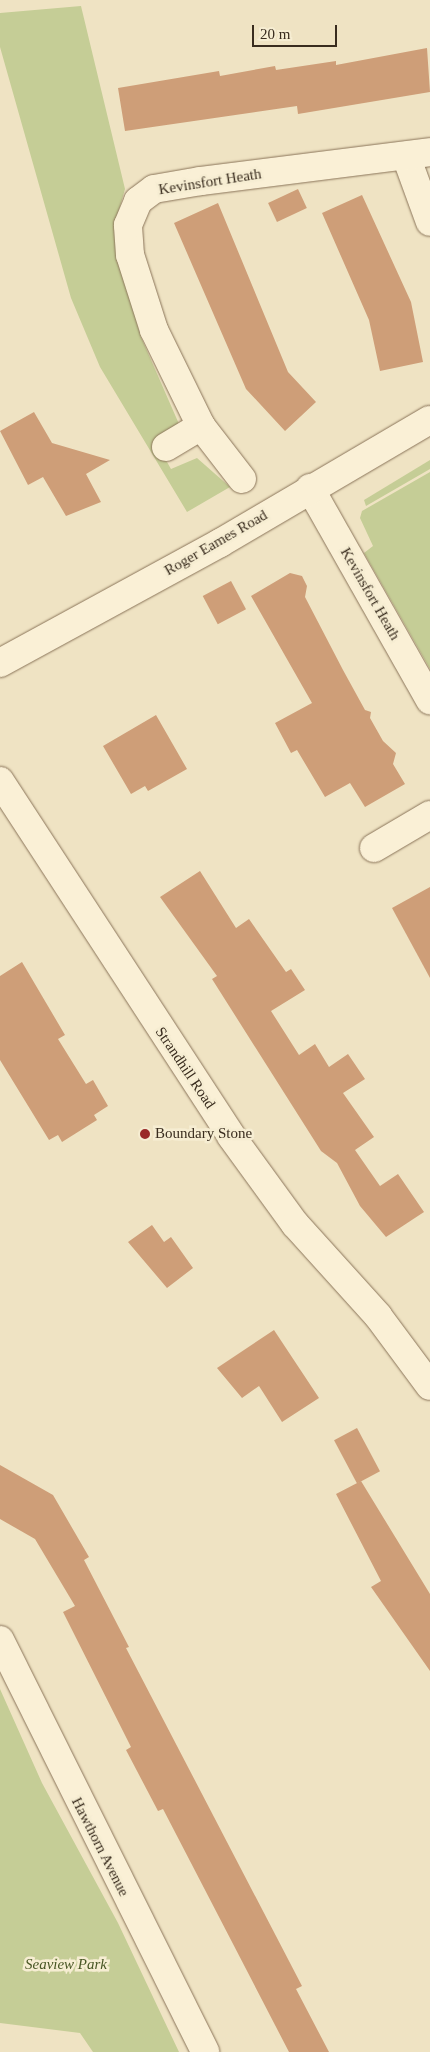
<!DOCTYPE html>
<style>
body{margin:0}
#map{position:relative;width:430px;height:2052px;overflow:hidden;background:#efe3c3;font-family:"Times New Roman",serif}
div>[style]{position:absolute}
.green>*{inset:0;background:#c5cd96}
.building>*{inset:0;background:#ce9e78;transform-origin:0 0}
.roads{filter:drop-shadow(0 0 1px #8a7459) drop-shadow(0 0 1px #8a7459)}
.street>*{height:28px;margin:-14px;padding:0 14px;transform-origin:14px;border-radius:14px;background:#faf0d6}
.secondary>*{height:28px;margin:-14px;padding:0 14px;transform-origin:14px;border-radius:14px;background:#faf0d6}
.dots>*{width:14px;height:14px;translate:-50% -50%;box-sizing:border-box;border:2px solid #f6edd2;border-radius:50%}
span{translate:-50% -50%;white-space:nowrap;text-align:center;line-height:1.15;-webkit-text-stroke:5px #f6edd2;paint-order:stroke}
.street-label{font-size:15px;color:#392c1e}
.poi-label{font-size:15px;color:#392c1e}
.left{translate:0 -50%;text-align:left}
.park-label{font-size:15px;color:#485624;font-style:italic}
.scale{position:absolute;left:252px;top:25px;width:85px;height:22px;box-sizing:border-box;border:2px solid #392c1e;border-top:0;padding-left:6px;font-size:15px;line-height:18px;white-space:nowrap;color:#392c1e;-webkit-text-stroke:4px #f6edd2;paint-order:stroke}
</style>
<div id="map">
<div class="green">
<i style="clip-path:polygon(81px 6px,125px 189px,117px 217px,123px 273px,141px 337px,179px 424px,159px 448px,171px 469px,197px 458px,230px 487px,187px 512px,100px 367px,71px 298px,0 47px,0 13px)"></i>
<i style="clip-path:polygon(430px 460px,430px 469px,366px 506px,364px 500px)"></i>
<i style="clip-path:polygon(430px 472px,430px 669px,364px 553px,373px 546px,360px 518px,362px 511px)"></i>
<i style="clip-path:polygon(0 1689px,42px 1783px,118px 1923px,179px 2052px,93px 2052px,80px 2033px,0 2023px)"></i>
</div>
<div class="building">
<i style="clip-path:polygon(427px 48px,430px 92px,298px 114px,297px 106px,125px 131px,118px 88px,219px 71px,220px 76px,275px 66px,276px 70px,336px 61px,336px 65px)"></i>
<i style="left:298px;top:189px;width:21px;height:33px;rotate:65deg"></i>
<i style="clip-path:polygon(362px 195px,411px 302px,423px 362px,380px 371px,369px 320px,322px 213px)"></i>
<i style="clip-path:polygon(218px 203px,288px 372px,316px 402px,285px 431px,246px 389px,174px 223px)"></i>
<i style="clip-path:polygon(34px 412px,52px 443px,110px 460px,86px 474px,101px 502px,66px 516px,43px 477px,28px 485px,0 431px)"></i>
<i style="clip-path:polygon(290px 573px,302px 576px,307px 586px,305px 597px,343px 670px,365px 710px,371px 712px,370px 718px,383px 741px,396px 753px,393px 764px,405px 784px,365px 807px,350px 783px,325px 797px,297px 750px,291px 753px,275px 723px,312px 703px,251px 596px)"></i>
<i style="left:231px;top:581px;width:32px;height:32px;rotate:62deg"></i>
<i style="clip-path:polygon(156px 715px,187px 769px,148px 791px,145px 786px,131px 794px,103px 746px)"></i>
<i style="clip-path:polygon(200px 871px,236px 928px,249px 919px,286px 972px,291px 969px,305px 990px,271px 1011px,299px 1055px,315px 1044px,329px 1067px,348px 1054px,365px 1079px,343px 1093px,374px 1137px,355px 1150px,380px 1186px,398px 1174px,424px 1212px,386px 1237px,360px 1206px,337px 1163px,321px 1151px,212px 979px,217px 976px,160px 897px)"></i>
<i style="clip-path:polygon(430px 887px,430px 978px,392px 908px)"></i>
<i style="clip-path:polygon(22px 962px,65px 1035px,58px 1039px,86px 1084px,93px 1080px,108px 1106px,94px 1115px,97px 1120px,62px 1142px,58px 1135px,49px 1140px,0 1060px,0 976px)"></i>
<i style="clip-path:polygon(152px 1225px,164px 1242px,171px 1237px,193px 1268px,167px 1288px,128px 1242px)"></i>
<i style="clip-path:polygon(274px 1330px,319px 1398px,282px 1422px,259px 1386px,242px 1398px,217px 1368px)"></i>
<i style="left:357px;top:1428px;width:49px;height:26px;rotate:62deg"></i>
<i style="clip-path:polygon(0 1465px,53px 1495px,89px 1557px,84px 1560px,129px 1647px,126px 1648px,302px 1986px,296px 1989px,329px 2052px,289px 2052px,163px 1809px,158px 1811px,126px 1750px,131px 1747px,63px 1612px,75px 1606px,35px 1539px,0 1519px)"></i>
<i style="clip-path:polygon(361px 1481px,430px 1594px,430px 1671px,371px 1587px,381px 1581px,336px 1494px)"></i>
</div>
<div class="roads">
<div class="street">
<i style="left:406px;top:156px;width:70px;rotate:70deg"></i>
<i style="left:166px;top:447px;width:41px;rotate:-31deg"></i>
<i style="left:242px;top:479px;width:67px;rotate:-127.7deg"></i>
<i style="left:201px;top:426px;width:107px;rotate:-116.1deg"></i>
<i style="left:154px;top:330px;width:79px;rotate:-107.7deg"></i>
<i style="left:130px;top:255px;width:30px;rotate:-94deg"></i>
<i style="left:128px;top:225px;width:26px;rotate:-67deg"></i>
<i style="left:138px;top:201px;width:20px;rotate:-37deg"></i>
<i style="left:154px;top:189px;width:48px;rotate:-9.7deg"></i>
<i style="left:201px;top:181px;width:231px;rotate:-7.2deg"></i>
<i style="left:310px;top:488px;width:244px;rotate:60.5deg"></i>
<i style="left:374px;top:848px;width:65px;rotate:-30.5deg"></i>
<i style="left:0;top:1640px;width:460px;rotate:63.5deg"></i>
</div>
<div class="secondary">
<i style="left:0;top:663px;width:251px;rotate:-28.6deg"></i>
<i style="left:220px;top:543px;width:243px;rotate:-30.4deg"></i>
<i style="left:0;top:781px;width:424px;rotate:56.9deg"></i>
<i style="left:231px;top:1136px;width:109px;rotate:54deg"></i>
<i style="left:295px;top:1224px;width:124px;rotate:47.9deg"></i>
<i style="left:378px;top:1316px;width:87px;rotate:53.4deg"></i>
</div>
</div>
<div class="dots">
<i style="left:145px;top:1134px;background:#9a2a28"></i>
</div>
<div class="street-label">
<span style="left:210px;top:182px;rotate:-9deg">Kevinsfort Heath</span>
<span style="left:216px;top:543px;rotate:-30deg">Roger Eames Road</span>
<span style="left:370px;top:594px;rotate:60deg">Kevinsfort Heath</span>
<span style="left:185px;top:1068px;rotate:56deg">Strandhill Road</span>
<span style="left:100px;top:1847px;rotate:63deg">Hawthorn Avenue</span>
</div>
<div class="poi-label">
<span class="left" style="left:155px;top:1134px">Boundary Stone</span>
</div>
<div class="park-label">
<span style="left:66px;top:1965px">Seaview Park</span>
</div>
<div class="scale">20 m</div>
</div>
